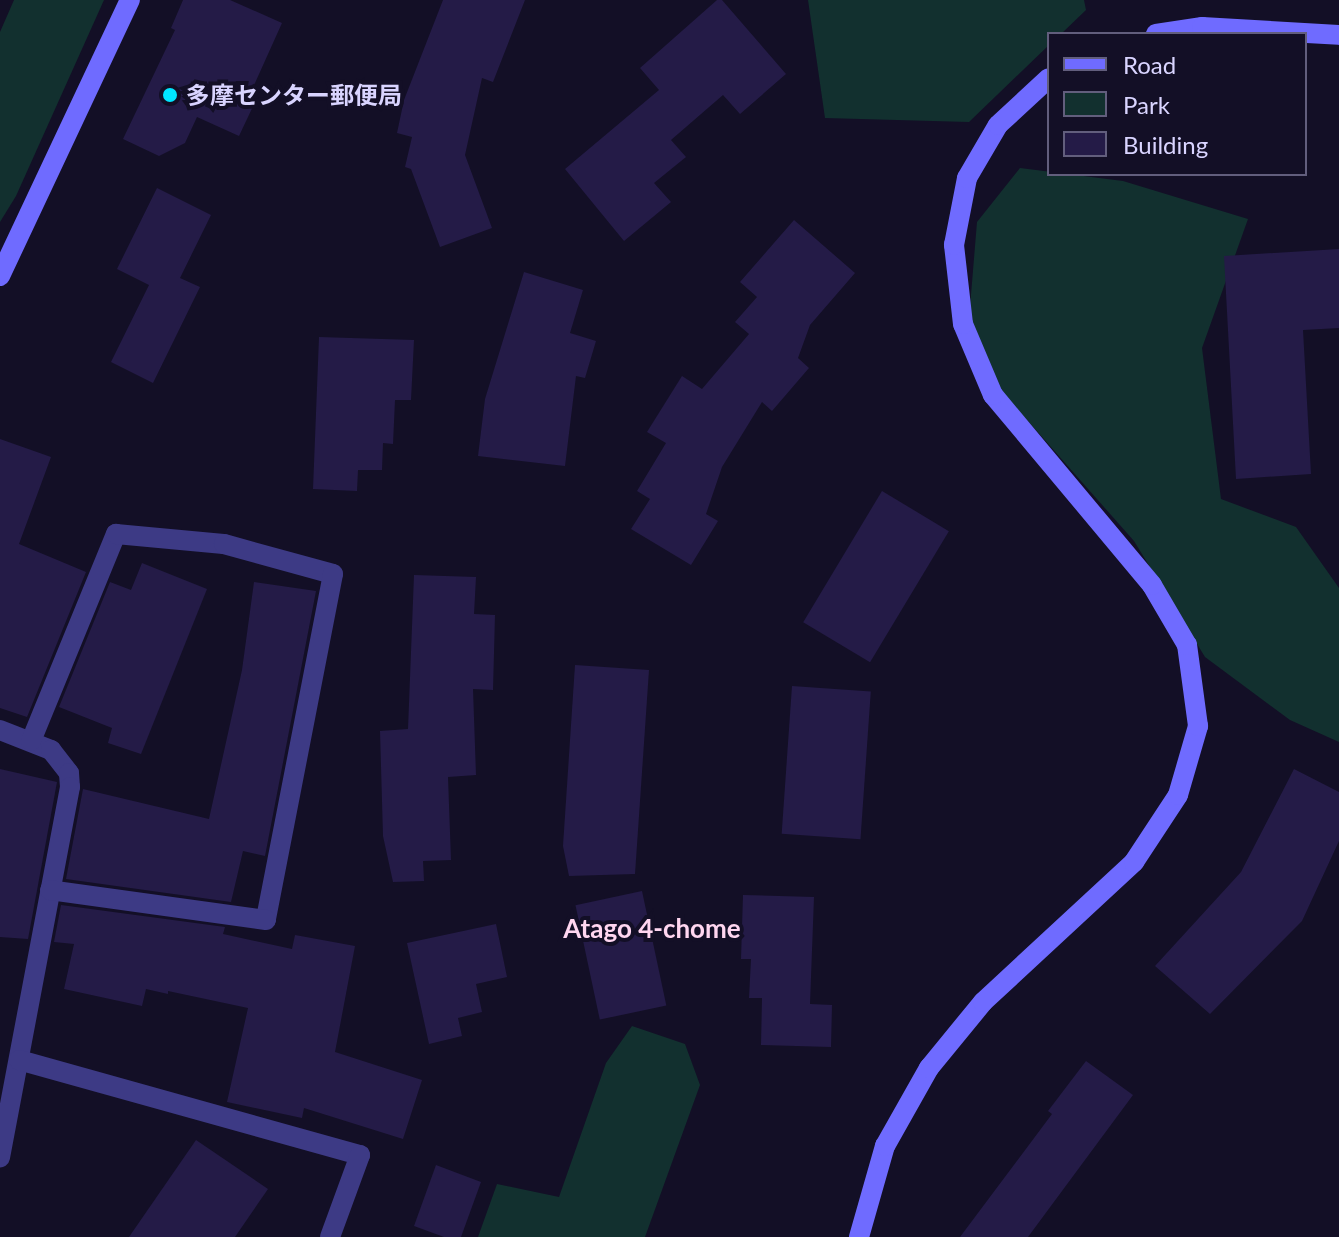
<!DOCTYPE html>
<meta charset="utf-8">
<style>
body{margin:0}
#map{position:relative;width:1339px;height:1237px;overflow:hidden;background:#130f26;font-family:Lato,"Noto Sans JP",sans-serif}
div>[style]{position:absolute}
.green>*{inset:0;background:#12302f}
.building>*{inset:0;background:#241b47;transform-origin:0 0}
.street>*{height:20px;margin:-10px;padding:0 10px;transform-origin:10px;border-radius:10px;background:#3d3a85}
.secondary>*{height:20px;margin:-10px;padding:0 10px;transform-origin:10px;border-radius:10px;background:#6f6bff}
.dots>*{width:22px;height:22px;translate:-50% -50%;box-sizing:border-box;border:4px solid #130f26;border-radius:50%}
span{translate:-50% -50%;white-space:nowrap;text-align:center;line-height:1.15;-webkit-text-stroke:8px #130f26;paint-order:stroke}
.poi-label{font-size:24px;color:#d9d4ff;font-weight:700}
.left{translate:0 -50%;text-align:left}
.neighbourhood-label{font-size:26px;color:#ffd6f0;font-weight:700}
.legend{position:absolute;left:1047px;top:32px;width:260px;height:144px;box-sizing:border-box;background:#130f26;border:2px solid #625e7d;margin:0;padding:10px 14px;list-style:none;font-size:24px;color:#d9d4ff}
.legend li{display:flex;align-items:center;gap:16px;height:40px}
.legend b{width:40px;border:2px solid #625e7d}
</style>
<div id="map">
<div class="green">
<i style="clip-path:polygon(14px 0,104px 0,16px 196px,0 222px,0 32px)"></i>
<i style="clip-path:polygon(808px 0,1084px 0,1086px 10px,1061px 34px,1049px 34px,1049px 45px,969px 122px,825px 118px)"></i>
<i style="clip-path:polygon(1020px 168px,1123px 181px,1248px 219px,1202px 348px,1221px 499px,1296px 527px,1339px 588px,1339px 742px,1290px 720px,1205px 657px,1134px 541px,998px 387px,969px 319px,977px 222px)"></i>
<i style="clip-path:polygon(632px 1026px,685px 1044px,700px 1085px,645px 1237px,478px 1237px,497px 1184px,559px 1197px,606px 1063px)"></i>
</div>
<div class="building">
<i style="clip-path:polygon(183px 0,230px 0,282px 23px,250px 94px,257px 98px,239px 136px,197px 117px,185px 143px,159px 156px,123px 139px,175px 30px,171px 28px)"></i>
<i style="clip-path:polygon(443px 0,525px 0,493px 82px,482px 78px,465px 155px,492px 228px,440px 247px,411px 169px,405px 167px,412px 137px,397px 133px,404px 100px)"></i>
<i style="clip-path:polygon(717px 0,722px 0,786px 74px,740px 114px,723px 95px,671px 140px,686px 157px,654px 183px,671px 202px,624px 241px,565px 169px,659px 90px,640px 68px)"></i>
<i style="clip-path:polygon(157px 188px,211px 215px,180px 278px,200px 287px,153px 383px,111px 362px,149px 285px,117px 269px)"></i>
<i style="clip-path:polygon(794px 220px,855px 273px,810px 325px,798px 358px,809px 368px,772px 411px,762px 402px,722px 467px,706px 514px,718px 521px,691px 565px,631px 529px,650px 499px,637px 491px,666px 443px,647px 432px,682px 376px,702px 389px,749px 334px,735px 322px,757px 297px,740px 282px)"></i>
<i style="clip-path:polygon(1339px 249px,1339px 328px,1303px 330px,1311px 474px,1236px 479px,1224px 256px)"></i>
<i style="clip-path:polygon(524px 272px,583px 290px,570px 333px,596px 341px,585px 378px,576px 376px,565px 466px,478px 456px,485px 399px)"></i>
<i style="clip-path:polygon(319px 337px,414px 340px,411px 400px,395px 400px,393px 444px,383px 443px,382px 470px,358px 470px,357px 491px,313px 489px)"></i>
<i style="clip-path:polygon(0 439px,51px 457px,19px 544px,86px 572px,27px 717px,0 708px)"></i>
<i style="left:882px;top:491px;width:78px;height:153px;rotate:31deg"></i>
<i style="clip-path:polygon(142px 563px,207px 589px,141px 754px,108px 743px,112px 728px,59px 707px,110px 582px,131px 590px)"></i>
<i style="clip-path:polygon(414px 575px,476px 577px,474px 614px,495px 615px,493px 690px,473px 689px,476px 775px,448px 777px,451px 860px,423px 861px,424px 881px,393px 882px,383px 836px,380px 731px,408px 729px)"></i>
<i style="clip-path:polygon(254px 582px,316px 591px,265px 856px,243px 851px,231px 902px,66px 879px,83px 789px,209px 819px,242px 670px)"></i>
<i style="clip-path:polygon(575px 665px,649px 670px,635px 874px,569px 876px,563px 846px)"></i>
<i style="left:792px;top:686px;width:79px;height:148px;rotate:4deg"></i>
<i style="clip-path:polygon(0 769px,57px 782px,28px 939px,0 937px)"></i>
<i style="clip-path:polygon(1294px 769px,1339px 792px,1339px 841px,1302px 921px,1210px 1014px,1155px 966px,1241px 872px)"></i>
<i style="left:642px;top:891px;width:117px;height:68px;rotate:78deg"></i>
<i style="clip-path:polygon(743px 895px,814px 897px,810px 1004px,832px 1005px,831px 1047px,761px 1045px,762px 998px,749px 998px,751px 959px,741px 959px)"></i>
<i style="clip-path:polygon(61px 905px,225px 927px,223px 934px,292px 949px,295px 935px,355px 946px,335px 1052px,422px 1080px,403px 1139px,304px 1108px,302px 1118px,227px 1102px,248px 1008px,168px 991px,168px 994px,146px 989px,142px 1006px,64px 989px,74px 944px,54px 942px)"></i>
<i style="clip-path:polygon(496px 924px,507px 977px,476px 984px,482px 1012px,458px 1018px,462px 1036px,429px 1044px,407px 943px)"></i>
<i style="clip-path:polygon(1086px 1061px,1133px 1095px,1028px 1237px,960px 1237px,1052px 1114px,1048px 1111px)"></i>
<i style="clip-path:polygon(196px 1140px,268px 1189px,235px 1237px,129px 1237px)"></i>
<i style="clip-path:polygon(436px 1165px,481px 1182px,461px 1237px,444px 1237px,414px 1226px)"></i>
</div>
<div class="street">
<i style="left:0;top:730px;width:55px;rotate:21.4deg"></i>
<i style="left:51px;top:750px;width:29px;rotate:52deg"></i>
<i style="left:69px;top:773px;width:14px;rotate:86deg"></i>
<i style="left:70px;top:787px;width:377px;rotate:100.7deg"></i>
<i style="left:31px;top:741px;width:224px;rotate:-67.7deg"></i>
<i style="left:116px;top:534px;width:108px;rotate:5.3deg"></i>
<i style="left:224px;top:544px;width:113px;rotate:15.4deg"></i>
<i style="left:333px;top:574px;width:352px;rotate:101deg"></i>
<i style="left:266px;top:920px;width:218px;rotate:-172.1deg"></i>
<i style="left:19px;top:1060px;width:354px;rotate:15.6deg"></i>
<i style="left:360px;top:1155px;width:87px;rotate:110.1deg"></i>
</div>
<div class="secondary">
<i style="left:1156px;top:34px;width:47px;rotate:-8.7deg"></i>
<i style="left:1202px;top:27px;width:137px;rotate:3.3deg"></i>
<i style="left:0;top:276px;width:305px;rotate:-64.8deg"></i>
<i style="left:859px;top:1237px;width:95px;rotate:-74.1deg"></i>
<i style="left:885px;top:1146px;width:90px;rotate:-60.6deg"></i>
<i style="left:929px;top:1068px;width:85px;rotate:-50.7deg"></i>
<i style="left:983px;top:1002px;width:206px;rotate:-42.8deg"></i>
<i style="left:1134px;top:862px;width:80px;rotate:-56.7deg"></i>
<i style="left:1178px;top:795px;width:72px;rotate:-73.8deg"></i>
<i style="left:1198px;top:726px;width:82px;rotate:-97.7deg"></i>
<i style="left:1187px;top:645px;width:69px;rotate:-120.3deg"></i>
<i style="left:1152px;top:585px;width:248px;rotate:-129.9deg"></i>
<i style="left:993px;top:395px;width:77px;rotate:-112.9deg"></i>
<i style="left:963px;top:324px;width:80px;rotate:-96.5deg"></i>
<i style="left:954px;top:245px;width:68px;rotate:-79deg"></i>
<i style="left:967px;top:178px;width:61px;rotate:-59.7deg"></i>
<i style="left:998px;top:125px;width:69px;rotate:-42.7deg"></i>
</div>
<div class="dots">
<i style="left:170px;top:95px;background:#00e5ff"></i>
</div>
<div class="poi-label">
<span class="left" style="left:186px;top:95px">多摩センター郵便局</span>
</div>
<div class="neighbourhood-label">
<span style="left:652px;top:929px">Atago 4-chome</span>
</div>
<ul class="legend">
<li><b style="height:10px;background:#6f6bff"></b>Road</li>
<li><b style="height:22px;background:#12302f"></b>Park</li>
<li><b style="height:22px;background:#241b47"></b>Building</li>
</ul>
</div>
